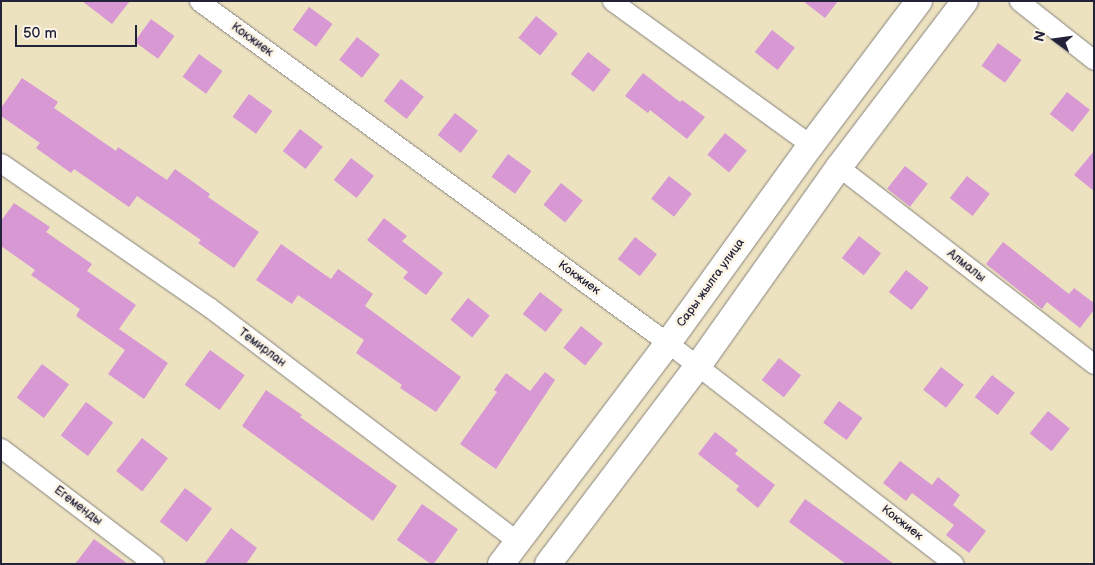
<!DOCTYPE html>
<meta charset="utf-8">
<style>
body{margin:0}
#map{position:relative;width:1095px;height:565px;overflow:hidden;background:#ece2c0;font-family:"Balsamiq Sans",sans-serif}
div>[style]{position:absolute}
.building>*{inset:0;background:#d798d4;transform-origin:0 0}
.roads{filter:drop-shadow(0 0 1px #87827e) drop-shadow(0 0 1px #87827e)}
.street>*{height:19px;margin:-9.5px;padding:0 9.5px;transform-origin:9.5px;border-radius:9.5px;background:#fff}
.secondary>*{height:26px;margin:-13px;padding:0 13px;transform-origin:13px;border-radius:13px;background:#fff}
span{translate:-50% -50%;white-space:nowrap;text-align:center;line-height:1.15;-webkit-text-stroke:5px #fcf5e5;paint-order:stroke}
.street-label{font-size:12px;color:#22223b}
.frame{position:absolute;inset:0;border:2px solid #22223b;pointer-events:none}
.north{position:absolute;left:1030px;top:15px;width:50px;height:50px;-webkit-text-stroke:4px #fcf5e5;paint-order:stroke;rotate:284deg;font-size:14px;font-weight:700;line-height:20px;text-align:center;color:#22223b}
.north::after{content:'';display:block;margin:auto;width:18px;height:22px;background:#22223b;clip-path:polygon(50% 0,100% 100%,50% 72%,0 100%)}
.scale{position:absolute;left:15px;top:25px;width:122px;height:22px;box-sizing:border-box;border:2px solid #22223b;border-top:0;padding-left:6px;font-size:15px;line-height:18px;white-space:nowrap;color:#22223b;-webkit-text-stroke:4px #fcf5e5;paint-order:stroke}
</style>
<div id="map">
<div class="building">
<i style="clip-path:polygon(82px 1px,130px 1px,112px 24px)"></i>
<i style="clip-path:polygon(803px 1px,838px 1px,825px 18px)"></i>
<i style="left:309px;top:7px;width:29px;height:28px;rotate:36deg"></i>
<i style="left:536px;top:16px;width:28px;height:28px;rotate:39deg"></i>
<i style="left:151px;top:19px;width:29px;height:28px;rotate:36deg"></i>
<i style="left:772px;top:30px;width:29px;height:28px;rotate:38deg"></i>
<i style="left:357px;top:37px;width:29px;height:29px;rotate:38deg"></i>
<i style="left:998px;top:43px;width:29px;height:28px;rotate:36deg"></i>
<i style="left:588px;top:52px;width:29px;height:28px;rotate:38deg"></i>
<i style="left:199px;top:54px;width:29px;height:28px;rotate:36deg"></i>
<i style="clip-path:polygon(643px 73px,680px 102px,682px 100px,705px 117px,687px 139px,650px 110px,648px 113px,625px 96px)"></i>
<i style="clip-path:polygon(22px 78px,58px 102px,54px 108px,116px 151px,118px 147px,167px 180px,175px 169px,210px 194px,208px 197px,259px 232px,234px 268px,198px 243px,201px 240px,137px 196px,129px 207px,74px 169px,71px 173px,36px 148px,40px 143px,1px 116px,1px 108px)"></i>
<i style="left:401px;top:79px;width:29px;height:28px;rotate:38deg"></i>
<i style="left:1067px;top:92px;width:29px;height:28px;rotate:38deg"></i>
<i style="left:249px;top:94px;width:29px;height:28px;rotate:36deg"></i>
<i style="left:455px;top:113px;width:29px;height:28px;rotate:38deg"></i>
<i style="left:300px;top:129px;width:29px;height:28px;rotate:38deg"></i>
<i style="left:725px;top:133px;width:28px;height:28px;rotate:39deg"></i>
<i style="clip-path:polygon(1094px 151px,1094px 191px,1074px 175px)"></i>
<i style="left:508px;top:154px;width:29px;height:28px;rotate:36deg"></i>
<i style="left:351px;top:158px;width:29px;height:28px;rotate:38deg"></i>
<i style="left:905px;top:166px;width:29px;height:29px;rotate:38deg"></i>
<i style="left:669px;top:176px;width:29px;height:29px;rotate:38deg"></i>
<i style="left:967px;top:176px;width:29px;height:28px;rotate:38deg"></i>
<i style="left:561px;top:183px;width:28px;height:28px;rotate:39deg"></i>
<i style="clip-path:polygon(14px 203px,50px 227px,46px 232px,92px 264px,87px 271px,136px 305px,119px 329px,168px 363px,144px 399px,108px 374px,125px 350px,76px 316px,80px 309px,31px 275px,35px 270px,1px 246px,1px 221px)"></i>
<i style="clip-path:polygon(384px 218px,407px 236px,402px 241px,443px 273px,426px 295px,403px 278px,408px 272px,367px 240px)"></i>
<i style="left:859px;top:236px;width:28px;height:28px;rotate:38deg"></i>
<i style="left:635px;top:237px;width:28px;height:28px;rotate:38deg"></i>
<i style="clip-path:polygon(1003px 242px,1069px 294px,1074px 288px,1094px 303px,1094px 310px,1080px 328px,1047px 302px,1042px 309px,986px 264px)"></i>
<i style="clip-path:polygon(281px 244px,331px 279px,338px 269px,373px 294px,365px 306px,461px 377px,436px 412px,400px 388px,402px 385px,356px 353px,364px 340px,298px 295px,292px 304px,256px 280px)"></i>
<i style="left:906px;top:270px;width:29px;height:28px;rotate:38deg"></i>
<i style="left:540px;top:292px;width:29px;height:28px;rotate:38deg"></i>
<i style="left:468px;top:298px;width:28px;height:28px;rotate:39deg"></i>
<i style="left:581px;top:326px;width:28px;height:28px;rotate:39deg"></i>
<i style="left:210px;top:350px;width:43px;height:43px;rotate:36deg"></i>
<i style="left:779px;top:358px;width:28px;height:28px;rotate:38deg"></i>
<i style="left:42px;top:364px;width:34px;height:42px;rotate:37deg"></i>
<i style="left:941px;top:367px;width:29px;height:29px;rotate:38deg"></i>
<i style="clip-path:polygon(545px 372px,555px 380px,496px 469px,460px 444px,497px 392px,494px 390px,506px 373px,530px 391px)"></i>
<i style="left:992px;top:375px;width:29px;height:28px;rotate:38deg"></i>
<i style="clip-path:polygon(266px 390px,302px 415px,300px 417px,397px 486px,373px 521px,242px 426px)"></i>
<i style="left:839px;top:401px;width:29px;height:27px;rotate:36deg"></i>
<i style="left:86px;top:402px;width:34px;height:42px;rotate:37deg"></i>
<i style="left:1048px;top:411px;width:28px;height:29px;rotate:39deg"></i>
<i style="clip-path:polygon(715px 432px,738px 450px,735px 454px,775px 485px,758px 508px,736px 490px,739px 486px,698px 454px)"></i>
<i style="left:142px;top:438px;width:33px;height:42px;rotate:38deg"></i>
<i style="clip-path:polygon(900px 461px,932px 485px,938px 477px,960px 495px,953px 505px,986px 531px,969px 553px,946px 535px,954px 525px,912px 493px,906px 501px,883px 483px)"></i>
<i style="left:185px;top:488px;width:34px;height:42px;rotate:37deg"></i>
<i style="clip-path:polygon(805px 499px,874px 549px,894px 564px,846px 564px,789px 522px)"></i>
<i style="left:422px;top:504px;width:44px;height:44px;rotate:35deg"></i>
<i style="clip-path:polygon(231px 528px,257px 548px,246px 564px,204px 564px)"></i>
<i style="clip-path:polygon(94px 539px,128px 564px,75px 564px)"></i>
</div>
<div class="roads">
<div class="street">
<i style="left:199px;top:1px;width:580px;rotate:36.1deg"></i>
<i style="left:668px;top:343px;width:361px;rotate:37.7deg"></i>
<i style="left:612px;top:1px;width:246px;rotate:35.9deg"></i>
<i style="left:1019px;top:1px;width:95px;rotate:38.2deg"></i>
<i style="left:1px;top:163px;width:253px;rotate:34.7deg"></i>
<i style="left:209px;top:307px;width:387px;rotate:37.2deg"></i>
<i style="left:839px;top:167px;width:322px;rotate:37.7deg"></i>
<i style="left:1px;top:448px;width:192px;rotate:37.2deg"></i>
</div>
<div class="secondary">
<i style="left:501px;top:564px;width:277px;rotate:-52.9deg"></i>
<i style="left:668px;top:343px;width:244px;rotate:-54.2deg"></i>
<i style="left:811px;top:145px;width:180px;rotate:-53.1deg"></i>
<i style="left:548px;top:564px;width:248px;rotate:-52.9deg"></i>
<i style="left:698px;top:366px;width:244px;rotate:-54.7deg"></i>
<i style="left:839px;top:167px;width:208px;rotate:-52.8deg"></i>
</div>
</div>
<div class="street-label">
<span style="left:252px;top:40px;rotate:36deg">Кокжиек</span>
<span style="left:966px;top:266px;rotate:38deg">Алмалы</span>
<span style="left:579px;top:278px;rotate:36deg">Кокжиек</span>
<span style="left:711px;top:283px;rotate:-54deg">Сары жылга улица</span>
<span style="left:262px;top:348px;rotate:37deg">Темирлан</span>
<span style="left:78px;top:506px;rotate:37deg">Егеменды</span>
<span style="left:902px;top:523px;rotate:38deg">Кокжиек</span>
</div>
<div class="frame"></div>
<div class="north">N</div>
<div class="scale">50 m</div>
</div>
